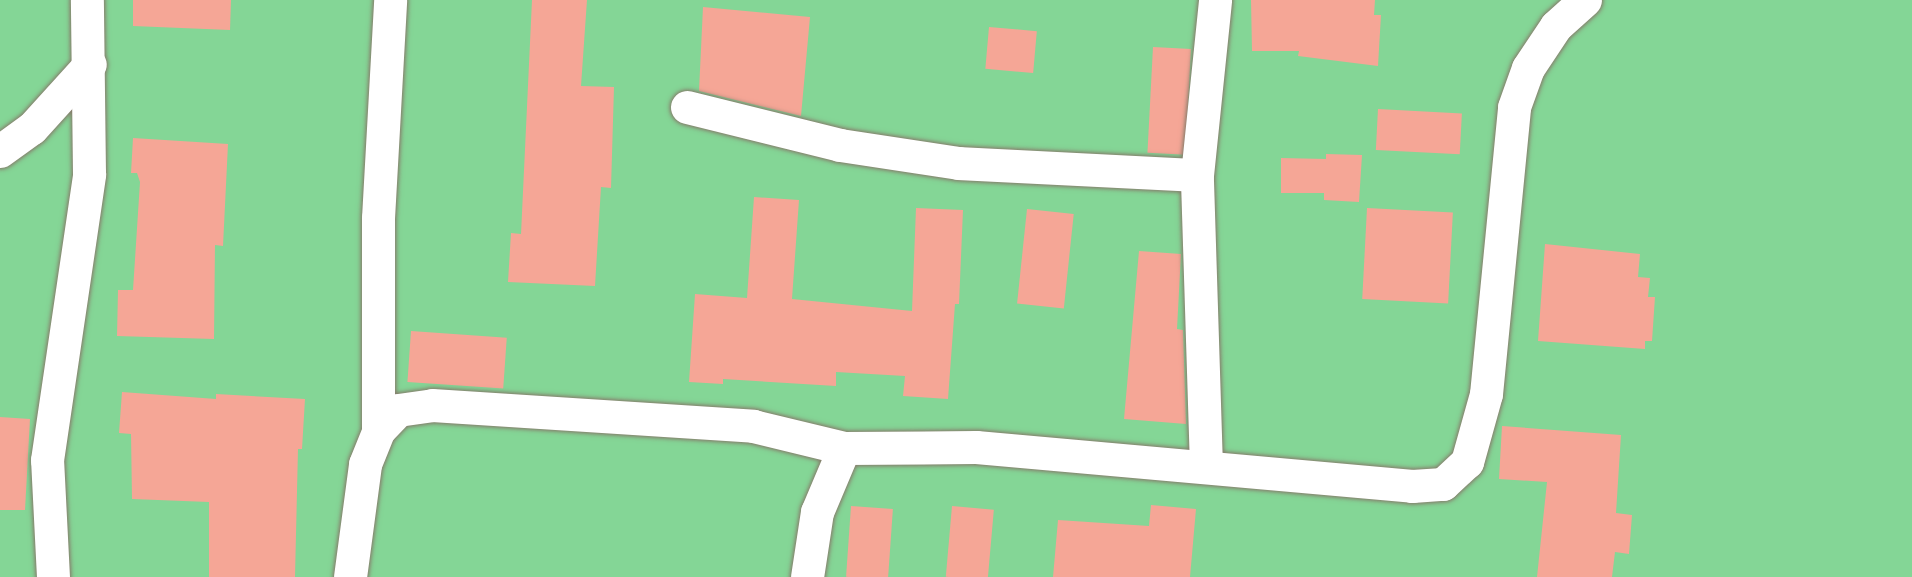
<!DOCTYPE html>
<style>
body{margin:0}
#map{position:relative;width:1912px;height:577px;overflow:hidden;background:#efddba;font-family:Cardo,serif}
div>[style]{position:absolute}
.green>*{inset:0;background:#84d696;transform-origin:0 0}
.building>*{inset:0;background:#f5a696;transform-origin:0 0}
.roads{filter:drop-shadow(0 0 2px #867c6b) drop-shadow(0 0 2px #867c6b)}
.street>*{height:33px;margin:-16.5px;padding:0 16.5px;transform-origin:16.5px;border-radius:16.5px;background:#fff}
span{translate:-50% -50%;white-space:nowrap;text-align:center;line-height:1.15;-webkit-text-stroke:5px #fdfcf7;paint-order:stroke}
</style>
<div id="map">
<div class="green">
<i style="left:0;top:0;width:1912px;height:577px"></i>
</div>
<div class="building">
<i style="clip-path:polygon(133px 0,231px 0,230px 30px,133px 26px)"></i>
<i style="clip-path:polygon(532px 0,587px 0,581px 86px,614px 87px,611px 188px,601px 187px,595px 286px,508px 282px,511px 233px,521px 234px)"></i>
<i style="clip-path:polygon(1251px 0,1375px 0,1374px 15px,1381px 15px,1378px 66px,1298px 56px,1299px 51px,1252px 51px)"></i>
<i style="clip-path:polygon(703px 7px,810px 17px,801px 116px,699px 91px)"></i>
<i style="left:989px;top:27px;width:48px;height:42px;rotate:5deg"></i>
<i style="left:1153px;top:47px;width:38px;height:106px;rotate:3deg"></i>
<i style="left:1378px;top:109px;width:84px;height:41px;rotate:3deg"></i>
<i style="clip-path:polygon(133px 138px,228px 144px,223px 246px,215px 245px,214px 339px,117px 336px,118px 290px,133px 290px,140px 182px,137px 173px,131px 173px)"></i>
<i style="clip-path:polygon(1326px 154px,1362px 155px,1359px 202px,1324px 200px,1324px 193px,1281px 193px,1281px 158px,1326px 159px)"></i>
<i style="clip-path:polygon(754px 197px,799px 200px,792px 299px,912px 311px,916px 208px,963px 210px,959px 304px,955px 304px,948px 399px,903px 396px,905px 376px,836px 372px,836px 386px,723px 379px,723px 384px,689px 382px,695px 294px,747px 298px)"></i>
<i style="left:1367px;top:208px;width:86px;height:91px;rotate:3deg"></i>
<i style="left:1027px;top:209px;width:47px;height:95px;rotate:6deg"></i>
<i style="clip-path:polygon(1545px 244px,1640px 254px,1638px 277px,1650px 278px,1648px 297px,1655px 297px,1652px 341px,1645px 341px,1645px 349px,1538px 341px)"></i>
<i style="clip-path:polygon(1139px 251px,1181px 254px,1177px 329px,1183px 330px,1186px 424px,1124px 419px)"></i>
<i style="left:411px;top:331px;width:96px;height:51px;rotate:4deg"></i>
<i style="clip-path:polygon(122px 392px,216px 399px,216px 394px,305px 399px,302px 449px,298px 449px,295px 577px,209px 577px,209px 502px,132px 499px,131px 434px,119px 433px)"></i>
<i style="clip-path:polygon(0 417px,30px 419px,25px 510px,0 510px)"></i>
<i style="clip-path:polygon(1502px 426px,1621px 435px,1616px 513px,1632px 515px,1629px 554px,1615px 552px,1612px 577px,1537px 577px,1547px 482px,1499px 479px)"></i>
<i style="clip-path:polygon(1151px 505px,1196px 509px,1190px 577px,1053px 577px,1058px 520px,1149px 526px)"></i>
<i style="left:851px;top:506px;width:42px;height:71px;rotate:4deg"></i>
<i style="left:952px;top:506px;width:42px;height:71px;rotate:5deg"></i>
</div>
<div class="roads">
<div class="street">
<i style="left:687px;top:107px;width:158px;rotate:13.9deg"></i>
<i style="left:840px;top:145px;width:120px;rotate:8.6deg"></i>
<i style="left:959px;top:163px;width:238px;rotate:2.9deg"></i>
<i style="left:0;top:151px;width:39px;rotate:-36deg"></i>
<i style="left:32px;top:128px;width:86px;rotate:-47.8deg"></i>
<i style="left:378px;top:431px;width:213px;rotate:-90deg"></i>
<i style="left:378px;top:218px;width:218px;rotate:-86.8deg"></i>
<i style="left:1206px;top:467px;width:292px;rotate:-91.8deg"></i>
<i style="left:1197px;top:175px;width:176px;rotate:-84.1deg"></i>
<i style="left:53px;top:577px;width:117px;rotate:-92.9deg"></i>
<i style="left:47px;top:460px;width:289px;rotate:-81.6deg"></i>
<i style="left:89px;top:174px;width:174px;rotate:-90.7deg"></i>
<i style="left:350px;top:577px;width:114px;rotate:-82.4deg"></i>
<i style="left:365px;top:464px;width:35px;rotate:-68deg"></i>
<i style="left:378px;top:431px;width:29px;rotate:-46deg"></i>
<i style="left:398px;top:410px;width:34px;rotate:-8deg"></i>
<i style="left:432px;top:405px;width:322px;rotate:3.7deg"></i>
<i style="left:753px;top:426px;width:94px;rotate:13.6deg"></i>
<i style="left:844px;top:448px;width:132px;rotate:-0.4deg"></i>
<i style="left:976px;top:447px;width:438px;rotate:5.1deg"></i>
<i style="left:1412px;top:486px;width:31px;rotate:-4deg"></i>
<i style="left:1443px;top:484px;width:33px;rotate:-43deg"></i>
<i style="left:1467px;top:462px;width:71px;rotate:-74.4deg"></i>
<i style="left:1486px;top:394px;width:288px;rotate:-84.4deg"></i>
<i style="left:1514px;top:107px;width:41px;rotate:-70.3deg"></i>
<i style="left:1528px;top:68px;width:50px;rotate:-56.3deg"></i>
<i style="left:1556px;top:26px;width:39px;rotate:-42deg"></i>
<i style="left:807px;top:577px;width:66px;rotate:-81.3deg"></i>
<i style="left:817px;top:512px;width:69px;rotate:-67.1deg"></i>
</div>
</div>
</div>
